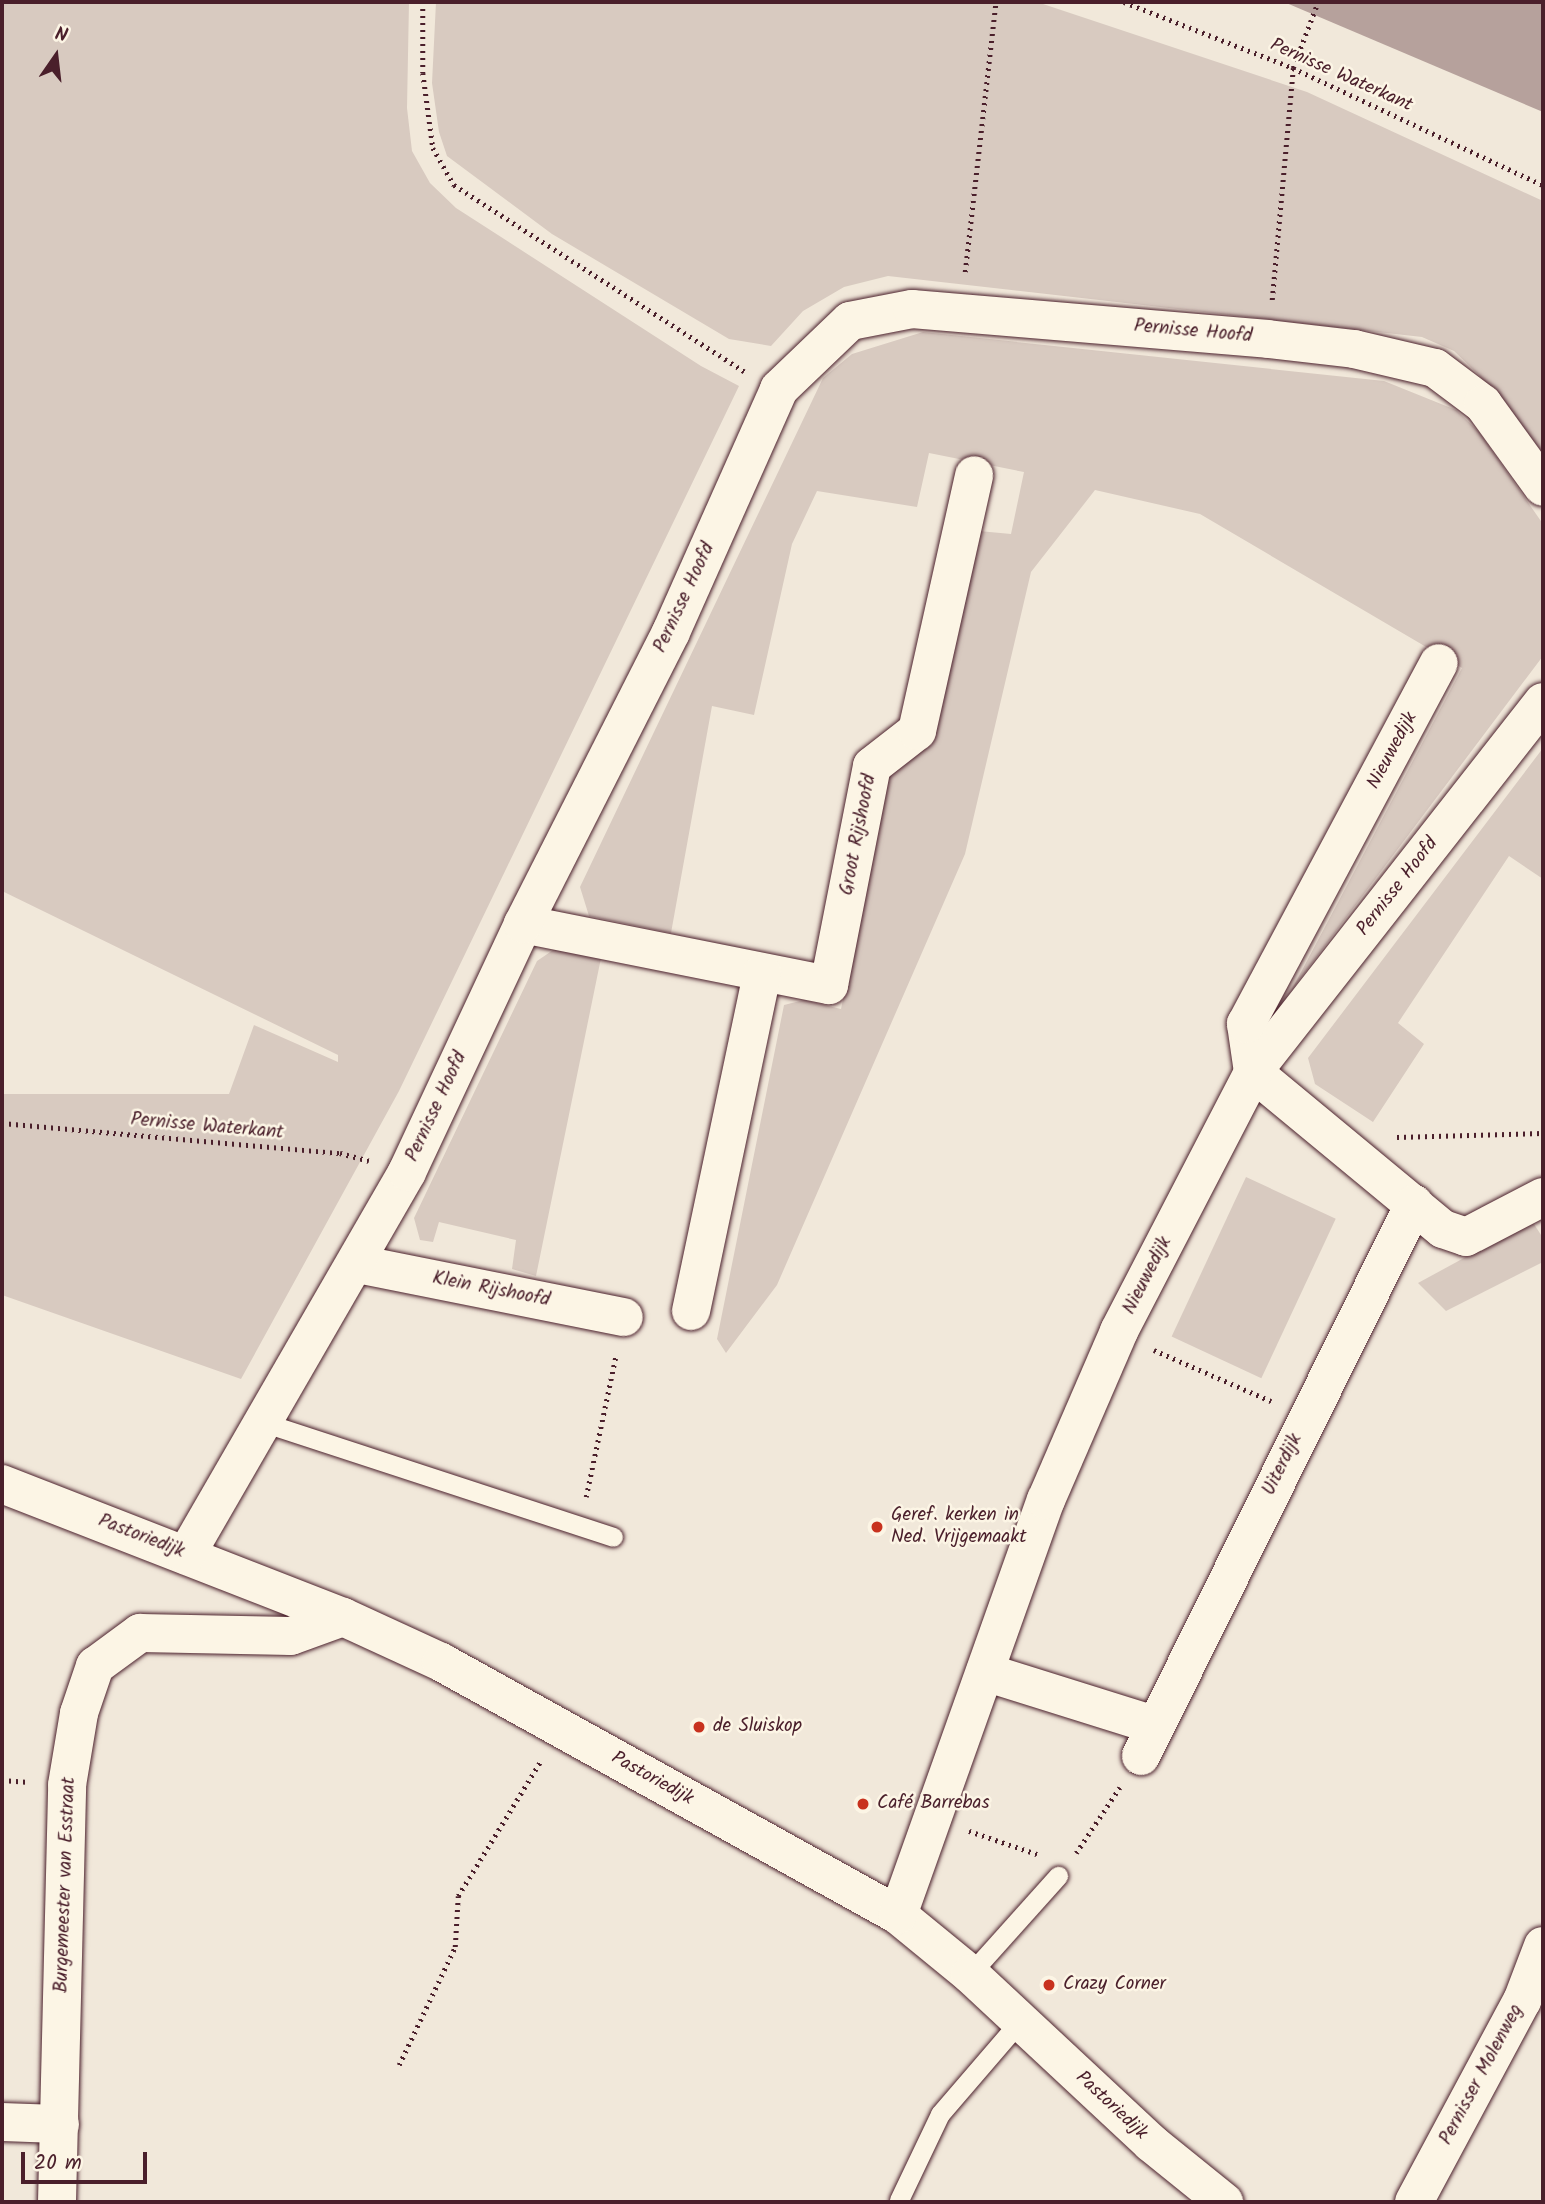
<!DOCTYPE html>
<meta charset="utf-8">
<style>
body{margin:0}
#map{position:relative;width:1545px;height:2204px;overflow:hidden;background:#f1e8da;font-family:Kalam,sans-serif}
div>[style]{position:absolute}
.green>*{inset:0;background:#d8cac0;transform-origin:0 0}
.water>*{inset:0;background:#b6a19c}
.path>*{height:4.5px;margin-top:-2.25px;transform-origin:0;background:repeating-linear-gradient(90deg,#4a1f2b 0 2px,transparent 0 7px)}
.roads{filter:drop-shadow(0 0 2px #4a1f2b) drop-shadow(0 0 2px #4a1f2b)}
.lane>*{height:19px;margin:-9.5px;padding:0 9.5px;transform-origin:9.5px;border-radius:9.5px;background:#fcf5e5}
.street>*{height:38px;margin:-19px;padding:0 19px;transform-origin:19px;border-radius:19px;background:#fcf5e5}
.dots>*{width:19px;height:19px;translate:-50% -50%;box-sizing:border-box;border:4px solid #fcf5e5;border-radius:50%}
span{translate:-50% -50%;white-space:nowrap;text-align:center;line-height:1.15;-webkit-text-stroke:5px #fcf5e5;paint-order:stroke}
.street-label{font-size:19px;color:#4a1f2b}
.poi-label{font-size:19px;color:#4a1f2b}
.left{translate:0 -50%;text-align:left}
.frame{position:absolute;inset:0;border:4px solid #4a1f2b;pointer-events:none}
.north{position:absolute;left:21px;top:21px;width:70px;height:70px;-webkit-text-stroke:5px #fcf5e5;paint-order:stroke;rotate:14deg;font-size:19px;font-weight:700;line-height:28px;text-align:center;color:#4a1f2b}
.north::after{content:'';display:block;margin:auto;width:24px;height:32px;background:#4a1f2b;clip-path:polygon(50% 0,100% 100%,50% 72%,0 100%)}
.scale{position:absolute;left:21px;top:2152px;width:126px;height:32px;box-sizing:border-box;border:4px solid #4a1f2b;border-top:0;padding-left:9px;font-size:21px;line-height:24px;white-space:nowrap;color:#4a1f2b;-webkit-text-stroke:5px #fcf5e5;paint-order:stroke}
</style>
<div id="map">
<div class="green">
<i style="clip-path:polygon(2px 2px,409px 2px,407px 108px,412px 151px,430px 183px,456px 208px,701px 366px,739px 386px,399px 1091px,241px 1379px,2px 1295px,2px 1094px,229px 1094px,254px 1025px,338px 1062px,338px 1055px,2px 891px)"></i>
<i style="clip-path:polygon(436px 2px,1037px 2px,1307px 92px,1543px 201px,1543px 458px,1478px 374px,1454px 351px,1422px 337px,888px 276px,844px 287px,803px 311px,771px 346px,729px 339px,552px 234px,447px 156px,439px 132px,432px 83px)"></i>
<i style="clip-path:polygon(923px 332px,1384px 381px,1456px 410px,1479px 432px,1543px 524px,1543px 656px,1291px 991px,1462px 668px,1200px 514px,1095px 490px,1031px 572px,965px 854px,777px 1285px,726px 1353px,717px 1339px,784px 1005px,804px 1000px,841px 1009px,890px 771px,979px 531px,1011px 534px,1024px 472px,929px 453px,917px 507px,817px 491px,792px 544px,754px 715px,712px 706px,671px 933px,589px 916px,580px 887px,823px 378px,852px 354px)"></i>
<i style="clip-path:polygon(1543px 748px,1543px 879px,1509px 856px,1398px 1023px,1424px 1044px,1373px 1122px,1315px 1084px,1308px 1058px)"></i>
<i style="clip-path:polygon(559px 946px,601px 958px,536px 1276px,512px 1269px,516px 1240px,439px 1222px,433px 1242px,420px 1240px,414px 1218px,537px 961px)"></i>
<i style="left:1246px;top:1177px;width:99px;height:176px;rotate:25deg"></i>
<i style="clip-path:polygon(1532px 1221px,1543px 1238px,1543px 1262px,1446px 1311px,1418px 1283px)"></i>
</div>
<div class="water">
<i style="clip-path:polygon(1284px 2px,1543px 2px,1543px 112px)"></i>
</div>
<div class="path">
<i style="left:423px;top:2px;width:71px;rotate:90deg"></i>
<i style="left:423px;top:73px;width:76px;rotate:82.4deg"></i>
<i style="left:433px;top:148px;width:43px;rotate:60.4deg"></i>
<i style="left:454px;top:185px;width:345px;rotate:32.7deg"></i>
<i style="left:1124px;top:2px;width:181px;rotate:21.3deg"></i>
<i style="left:1293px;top:68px;width:276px;rotate:25.1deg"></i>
<i style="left:965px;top:272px;width:272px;rotate:-83.5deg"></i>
<i style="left:1272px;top:300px;width:233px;rotate:-84.8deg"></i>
<i style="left:1293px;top:68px;width:71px;rotate:-69.3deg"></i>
<i style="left:2px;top:1123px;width:339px;rotate:5.1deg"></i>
<i style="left:340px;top:1153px;width:30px;rotate:15deg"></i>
<i style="left:1397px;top:1137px;width:146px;rotate:-1.6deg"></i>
<i style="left:1154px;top:1350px;width:128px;rotate:23.6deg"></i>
<i style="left:586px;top:1497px;width:145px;rotate:-78.1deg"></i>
<i style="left:2px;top:1780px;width:27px;rotate:4deg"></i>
<i style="left:969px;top:1831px;width:72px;rotate:18.7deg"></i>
<i style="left:1076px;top:1853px;width:79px;rotate:-56.3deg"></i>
<i style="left:399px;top:2065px;width:131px;rotate:-64.6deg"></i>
<i style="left:455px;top:1947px;width:51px;rotate:-86.6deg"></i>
<i style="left:458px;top:1896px;width:157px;rotate:-58.5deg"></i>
</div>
<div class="roads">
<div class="lane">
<i style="left:265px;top:1423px;width:366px;rotate:18.1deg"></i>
<i style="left:970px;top:1974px;width:132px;rotate:-48.1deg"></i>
<i style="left:899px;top:2200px;width:95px;rotate:-64.5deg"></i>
<i style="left:940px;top:2114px;width:121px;rotate:-49.3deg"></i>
</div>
<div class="street">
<i style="left:1543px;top:702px;width:470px;rotate:128.1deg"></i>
<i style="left:1253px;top:1072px;width:246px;rotate:39.6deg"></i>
<i style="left:1443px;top:1229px;width:24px;rotate:19deg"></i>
<i style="left:1466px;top:1237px;width:87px;rotate:-27.5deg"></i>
<i style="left:523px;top:924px;width:312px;rotate:11.3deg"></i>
<i style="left:829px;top:985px;width:223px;rotate:-78.9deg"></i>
<i style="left:872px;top:766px;width:57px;rotate:-37.9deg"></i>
<i style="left:917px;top:731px;width:262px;rotate:-77.4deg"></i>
<i style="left:358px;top:1264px;width:271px;rotate:11.3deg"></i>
<i style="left:691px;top:1311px;width:345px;rotate:-78.1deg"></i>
<i style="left:2px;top:1484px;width:366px;rotate:21.3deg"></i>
<i style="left:343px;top:1617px;width:108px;rotate:24.7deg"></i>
<i style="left:441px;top:1662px;width:522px;rotate:28.97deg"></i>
<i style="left:898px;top:1915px;width:93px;rotate:39.3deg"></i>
<i style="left:970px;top:1974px;width:248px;rotate:43deg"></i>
<i style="left:1151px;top:2143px;width:94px;rotate:38.9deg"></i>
<i style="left:186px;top:1555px;width:442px;rotate:-60deg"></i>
<i style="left:407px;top:1172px;width:274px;rotate:-64.9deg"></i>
<i style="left:523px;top:924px;width:327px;rotate:-63.1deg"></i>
<i style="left:671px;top:632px;width:266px;rotate:-66deg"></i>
<i style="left:779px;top:389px;width:98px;rotate:-43.8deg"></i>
<i style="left:850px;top:321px;width:63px;rotate:-11deg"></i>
<i style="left:912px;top:309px;width:357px;rotate:4.8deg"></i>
<i style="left:1268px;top:339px;width:87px;rotate:6.6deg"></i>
<i style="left:1354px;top:349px;width:83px;rotate:13.2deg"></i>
<i style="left:1435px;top:368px;width:60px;rotate:36.9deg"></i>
<i style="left:1483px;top:404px;width:102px;rotate:54.1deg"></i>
<i style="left:985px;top:1672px;width:177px;rotate:17.4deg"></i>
<i style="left:1141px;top:1756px;width:616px;rotate:-63.68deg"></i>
<i style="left:898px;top:1915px;width:441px;rotate:-70.4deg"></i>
<i style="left:1046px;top:1500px;width:184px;rotate:-66.6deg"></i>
<i style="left:1119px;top:1331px;width:292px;rotate:-62.6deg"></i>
<i style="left:1253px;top:1072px;width:49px;rotate:-98.3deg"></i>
<i style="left:1246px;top:1024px;width:409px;rotate:-61.9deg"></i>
<i style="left:2px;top:2122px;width:58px;rotate:2deg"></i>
<i style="left:57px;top:2202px;width:417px;rotate:-88.6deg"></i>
<i style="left:67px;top:1785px;width:73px;rotate:-80.5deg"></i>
<i style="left:79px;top:1713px;width:50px;rotate:-71.2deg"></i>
<i style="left:95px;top:1666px;width:56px;rotate:-36.3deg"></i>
<i style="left:140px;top:1633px;width:151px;rotate:1.1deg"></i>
<i style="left:291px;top:1636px;width:55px;rotate:-20.1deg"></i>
<i style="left:1414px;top:2202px;width:228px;rotate:-61.8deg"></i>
<i style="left:1522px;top:2001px;width:59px;rotate:-69.1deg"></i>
</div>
</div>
<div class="dots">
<i style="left:877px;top:1527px;background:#c8321e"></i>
<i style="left:699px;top:1727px;background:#c8321e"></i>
<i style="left:863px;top:1804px;background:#c8321e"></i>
<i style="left:1049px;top:1985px;background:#c8321e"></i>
</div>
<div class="street-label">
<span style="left:1341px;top:76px;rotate:24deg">Pernisse Waterkant</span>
<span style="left:1193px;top:332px;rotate:5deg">Pernisse Hoofd</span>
<span style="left:685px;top:598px;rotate:-65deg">Pernisse Hoofd</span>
<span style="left:1393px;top:751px;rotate:-62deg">Nieuwedijk</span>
<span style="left:859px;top:835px;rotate:-79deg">Groot Rijshoofd</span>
<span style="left:1398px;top:887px;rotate:-52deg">Pernisse Hoofd</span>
<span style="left:437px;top:1107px;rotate:-65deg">Pernisse Hoofd</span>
<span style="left:207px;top:1127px;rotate:5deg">Pernisse Waterkant</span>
<span style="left:1148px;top:1276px;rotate:-63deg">Nieuwedijk</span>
<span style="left:491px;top:1290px;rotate:11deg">Klein Rijshoofd</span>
<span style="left:1283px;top:1465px;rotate:-64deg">Uiterdijk</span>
<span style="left:141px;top:1537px;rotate:21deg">Pastoriedijk</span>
<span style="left:652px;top:1779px;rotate:29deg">Pastoriedijk</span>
<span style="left:66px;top:1885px;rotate:-88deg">Burgemeester van Esstraat</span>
<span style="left:1482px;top:2075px;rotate:-62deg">Pernisser Molenweg</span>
<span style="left:1111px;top:2106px;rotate:43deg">Pastoriedijk</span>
</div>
<div class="poi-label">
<span class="left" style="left:891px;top:1527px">Geref. kerken in<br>Ned. Vrijgemaakt</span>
<span class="left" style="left:713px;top:1727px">de Sluiskop</span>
<span class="left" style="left:877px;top:1804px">Café Barrebas</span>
<span class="left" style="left:1063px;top:1985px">Crazy Corner</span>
</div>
<div class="frame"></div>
<div class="north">N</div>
<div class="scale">20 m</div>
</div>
